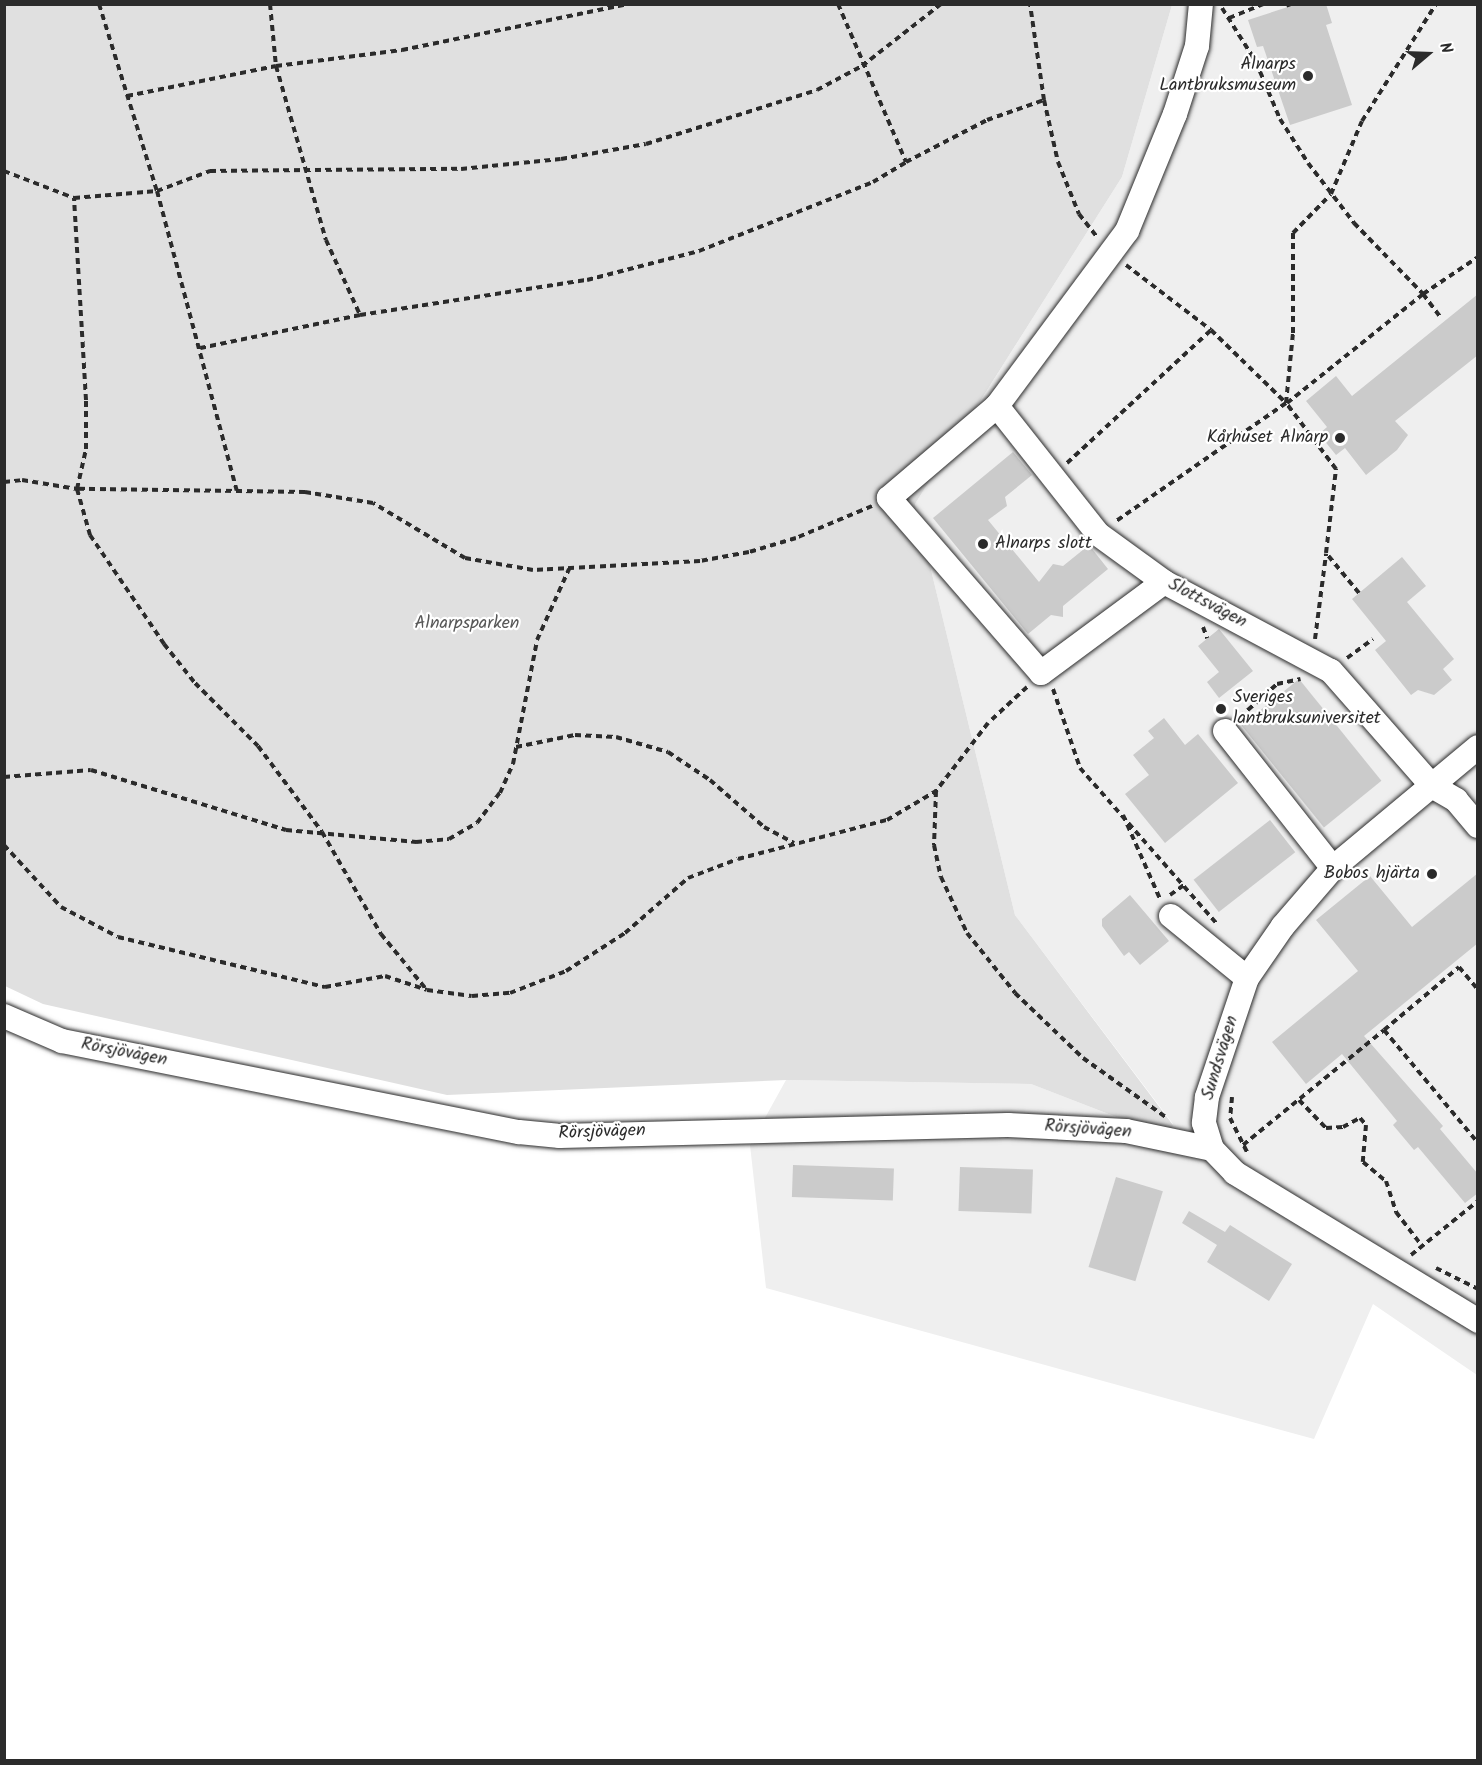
<!DOCTYPE html>
<meta charset="utf-8">
<style>
body{margin:0}
#map{position:relative;width:1482px;height:1765px;overflow:hidden;background:#fff;font-family:Kalam,sans-serif}
div>[style]{position:absolute}
.built>*{inset:0;background:#efefef}
.green>*{inset:0;background:#e0e0e0}
.building>*{inset:0;background:#cbcbcb;transform-origin:0 0}
.path>*{height:4px;margin-top:-2px;transform-origin:0;background:repeating-linear-gradient(90deg,#2b2b2b 0 6px,transparent 0 10.5px)}
.roads{filter:drop-shadow(0 0 2px #2b2b2b) drop-shadow(0 0 2px #2b2b2b)}
.minor>*{height:24px;margin:-12px;padding:0 12px;transform-origin:12px;border-radius:12px;background:#fff}
.dots>*{width:16px;height:16px;translate:-50% -50%;box-sizing:border-box;border:3px solid #fff;border-radius:50%}
span{translate:-50% -50%;white-space:nowrap;text-align:center;line-height:1.15;-webkit-text-stroke:4.5px #fff;paint-order:stroke}
.poi-label{font-size:18px;color:#2b2b2b}
.right{translate:-100% -50%;text-align:right}
.left{translate:0 -50%;text-align:left}
.street-label{font-size:18px;color:#2b2b2b}
.park-label{font-size:18px;color:#585858}
.frame{position:absolute;inset:0;border:6px solid #2b2b2b;pointer-events:none}
.north{position:absolute;left:1398px;top:24px;width:60px;height:60px;-webkit-text-stroke:4px #fff;paint-order:stroke;rotate:71deg;font-size:16px;font-weight:700;line-height:24px;text-align:center;color:#2b2b2b}
.north::after{content:'';display:block;margin:auto;width:21px;height:27px;background:#2b2b2b;clip-path:polygon(50% 0,100% 100%,50% 72%,0 100%)}
</style>
<div id="map">
<div class="built">
<i style="clip-path:polygon(1172px 5px,1477px 5px,1477px 1375px,1373px 1304px,1314px 1439px,766px 1288px,750px 1145px,786px 1080px,1031px 1084px,1168px 1137px,1173px 1124px,1015px 915px,915px 504px,1122px 177px)"></i>
</div>
<div class="green">
<i style="clip-path:polygon(5px 5px,1172px 5px,1122px 177px,915px 504px,1015px 915px,1173px 1125px,1168px 1137px,1031px 1084px,786px 1080px,447px 1095px,43px 1004px,5px 986px)"></i>
</div>
<div class="building">
<i style="clip-path:polygon(1297px 4px,1326px 4px,1332px 23px,1326px 25px,1352px 105px,1290px 125px,1263px 46px,1257px 47px,1248px 20px)"></i>
<i style="clip-path:polygon(1478px 294px,1478px 355px,1395px 421px,1408px 435px,1397px 450px,1366px 475px,1345px 448px,1336px 455px,1319px 434px,1327px 427px,1306px 401px,1336px 376px,1352px 396px)"></i>
<i style="clip-path:polygon(1013px 452px,1032px 475px,1005px 497px,1007px 506px,988px 520px,1039px 582px,1053px 564px,1063px 566px,1089px 545px,1108px 569px,1063px 606px,1063px 617px,1051px 615px,1028px 634px,933px 518px)"></i>
<i style="clip-path:polygon(1402px 557px,1426px 586px,1407px 602px,1454px 659px,1443px 669px,1452px 680px,1434px 695px,1418px 690px,1411px 695px,1375px 650px,1386px 641px,1352px 599px)"></i>
<i style="clip-path:polygon(1219px 629px,1253px 671px,1219px 698px,1207px 682px,1219px 672px,1198px 646px)"></i>
<i style="left:1299px;top:679px;width:131px;height:74px;rotate:51deg"></i>
<i style="clip-path:polygon(1164px 718px,1185px 745px,1198px 734px,1238px 783px,1165px 843px,1125px 794px,1149px 775px,1133px 755px,1154px 738px,1148px 731px)"></i>
<i style="left:1270px;top:820px;width:41px;height:97px;rotate:52deg"></i>
<i style="clip-path:polygon(1478px 873px,1478px 943px,1364px 1036px,1443px 1126px,1440px 1129px,1478px 1174px,1478px 1193px,1465px 1203px,1418px 1147px,1414px 1150px,1393px 1125px,1397px 1121px,1342px 1054px,1306px 1084px,1272px 1042px,1358px 971px,1316px 920px,1370px 876px,1412px 927px)"></i>
<i style="clip-path:polygon(1130px 895px,1169px 941px,1140px 965px,1129px 952px,1124px 956px,1102px 926px,1102px 919px)"></i>
<i style="left:793px;top:1165px;width:101px;height:32px;rotate:2deg"></i>
<i style="left:960px;top:1167px;width:73px;height:44px;rotate:2deg"></i>
<i style="left:1116px;top:1177px;width:49px;height:94px;rotate:17deg"></i>
<i style="clip-path:polygon(1189px 1211px,1225px 1232px,1230px 1225px,1292px 1264px,1269px 1301px,1207px 1262px,1217px 1245px,1182px 1223px)"></i>
</div>
<div class="path">
<i style="left:99px;top:4px;width:196px;rotate:72.8deg"></i>
<i style="left:157px;top:191px;width:310px;rotate:75.1deg"></i>
<i style="left:270px;top:4px;width:62px;rotate:84.5deg"></i>
<i style="left:276px;top:66px;width:127px;rotate:-7.2deg"></i>
<i style="left:402px;top:50px;width:232px;rotate:-11.5deg"></i>
<i style="left:838px;top:4px;width:172px;rotate:66.7deg"></i>
<i style="left:906px;top:162px;width:91px;rotate:-27.4deg"></i>
<i style="left:987px;top:120px;width:60px;rotate:-19.3deg"></i>
<i style="left:1044px;top:100px;width:97px;rotate:-98.3deg"></i>
<i style="left:1288px;top:4px;width:3px;rotate:72deg"></i>
<i style="left:1222px;top:8px;width:64px;rotate:57.8deg"></i>
<i style="left:1256px;top:62px;width:62px;rotate:67.2deg"></i>
<i style="left:1280px;top:119px;width:52px;rotate:57.5deg"></i>
<i style="left:1308px;top:163px;width:76px;rotate:52.5deg"></i>
<i style="left:1354px;top:223px;width:99px;rotate:45.8deg"></i>
<i style="left:1423px;top:294px;width:66px;rotate:-33.9deg"></i>
<i style="left:1229px;top:18px;width:38px;rotate:-22deg"></i>
<i style="left:127px;top:96px;width:152px;rotate:-11.4deg"></i>
<i style="left:276px;top:66px;width:181px;rotate:74deg"></i>
<i style="left:326px;top:240px;width:82px;rotate:65.6deg"></i>
<i style="left:360px;top:315px;width:163px;rotate:168.3deg"></i>
<i style="left:1044px;top:100px;width:64px;rotate:77.3deg"></i>
<i style="left:1058px;top:162px;width:56px;rotate:68deg"></i>
<i style="left:1079px;top:214px;width:29px;rotate:52deg"></i>
<i style="left:4px;top:171px;width:75px;rotate:21.1deg"></i>
<i style="left:1126px;top:265px;width:107px;rotate:37.4deg"></i>
<i style="left:360px;top:315px;width:230px;rotate:-8.8deg"></i>
<i style="left:587px;top:280px;width:116px;rotate:-14.5deg"></i>
<i style="left:699px;top:251px;width:187px;rotate:-21.6deg"></i>
<i style="left:873px;top:182px;width:39px;rotate:-31deg"></i>
<i style="left:1287px;top:403px;width:174px;rotate:-38.7deg"></i>
<i style="left:1423px;top:294px;width:31px;rotate:53deg"></i>
<i style="left:1067px;top:463px;width:196px;rotate:-42.7deg"></i>
<i style="left:1211px;top:330px;width:105px;rotate:44.2deg"></i>
<i style="left:1286px;top:403px;width:207px;rotate:145.2deg"></i>
<i style="left:4px;top:482px;width:18px;rotate:-6deg"></i>
<i style="left:22px;top:480px;width:56px;rotate:9.3deg"></i>
<i style="left:77px;top:489px;width:48px;rotate:74.2deg"></i>
<i style="left:90px;top:535px;width:132px;rotate:55.8deg"></i>
<i style="left:164px;top:644px;width:50px;rotate:51.5deg"></i>
<i style="left:195px;top:683px;width:89px;rotate:45deg"></i>
<i style="left:258px;top:746px;width:107px;rotate:53.3deg"></i>
<i style="left:322px;top:832px;width:118px;rotate:60deg"></i>
<i style="left:381px;top:934px;width:71px;rotate:50.7deg"></i>
<i style="left:872px;top:506px;width:82px;rotate:157.2deg"></i>
<i style="left:796px;top:538px;width:49px;rotate:163.4deg"></i>
<i style="left:749px;top:552px;width:50px;rotate:169.6deg"></i>
<i style="left:700px;top:561px;width:167px;rotate:176.9deg"></i>
<i style="left:533px;top:570px;width:69px;rotate:-170deg"></i>
<i style="left:465px;top:558px;width:107px;rotate:-149.1deg"></i>
<i style="left:373px;top:503px;width:69px;rotate:-170.8deg"></i>
<i style="left:305px;top:492px;width:228px;rotate:-179.2deg"></i>
<i style="left:77px;top:489px;width:41px;rotate:-77.3deg"></i>
<i style="left:86px;top:449px;width:49px;rotate:-90deg"></i>
<i style="left:86px;top:400px;width:202px;rotate:-93.4deg"></i>
<i style="left:74px;top:198px;width:83px;rotate:-4.8deg"></i>
<i style="left:157px;top:191px;width:57px;rotate:-20.7deg"></i>
<i style="left:210px;top:171px;width:251px;rotate:-0.5deg"></i>
<i style="left:461px;top:169px;width:100px;rotate:-5.7deg"></i>
<i style="left:561px;top:159px;width:86px;rotate:-10deg"></i>
<i style="left:646px;top:144px;width:179px;rotate:-17.5deg"></i>
<i style="left:817px;top:90px;width:51px;rotate:-28.1deg"></i>
<i style="left:862px;top:66px;width:100px;rotate:-38.1deg"></i>
<i style="left:1359px;top:593px;width:52px;rotate:-129.5deg"></i>
<i style="left:1326px;top:553px;width:85px;rotate:-83.2deg"></i>
<i style="left:1336px;top:469px;width:83px;rotate:-127.1deg"></i>
<i style="left:1286px;top:403px;width:70px;rotate:-84.3deg"></i>
<i style="left:1293px;top:333px;width:100px;rotate:-90deg"></i>
<i style="left:1293px;top:233px;width:54px;rotate:-45.7deg"></i>
<i style="left:1331px;top:194px;width:79px;rotate:-67deg"></i>
<i style="left:1362px;top:121px;width:138px;rotate:-57.7deg"></i>
<i style="left:1203px;top:627px;width:12px;rotate:70deg"></i>
<i style="left:1315px;top:639px;width:86px;rotate:-82.6deg"></i>
<i style="left:1347px;top:658px;width:32px;rotate:-36deg"></i>
<i style="left:1027px;top:687px;width:53px;rotate:137.3deg"></i>
<i style="left:988px;top:723px;width:86px;rotate:127.4deg"></i>
<i style="left:936px;top:791px;width:54px;rotate:92.1deg"></i>
<i style="left:934px;top:845px;width:33px;rotate:78deg"></i>
<i style="left:941px;top:877px;width:62px;rotate:65.1deg"></i>
<i style="left:967px;top:933px;width:77px;rotate:51.3deg"></i>
<i style="left:1015px;top:993px;width:94px;rotate:43.7deg"></i>
<i style="left:1083px;top:1058px;width:103px;rotate:35.5deg"></i>
<i style="left:1053px;top:689px;width:83px;rotate:71.1deg"></i>
<i style="left:1080px;top:768px;width:206px;rotate:48.7deg"></i>
<i style="left:1240px;top:717px;width:50px;rotate:-41.7deg"></i>
<i style="left:1277px;top:684px;width:24px;rotate:-12deg"></i>
<i style="left:516px;top:747px;width:60px;rotate:-11.5deg"></i>
<i style="left:575px;top:735px;width:41px;rotate:2.8deg"></i>
<i style="left:616px;top:737px;width:54px;rotate:16.1deg"></i>
<i style="left:668px;top:752px;width:50px;rotate:33.7deg"></i>
<i style="left:710px;top:780px;width:72px;rotate:41deg"></i>
<i style="left:764px;top:827px;width:34px;rotate:28deg"></i>
<i style="left:4px;top:777px;width:87px;rotate:-4.6deg"></i>
<i style="left:91px;top:770px;width:204px;rotate:17.1deg"></i>
<i style="left:286px;top:830px;width:131px;rotate:5.3deg"></i>
<i style="left:416px;top:842px;width:33px;rotate:-5deg"></i>
<i style="left:449px;top:839px;width:32px;rotate:-30deg"></i>
<i style="left:477px;top:823px;width:38px;rotate:-53deg"></i>
<i style="left:500px;top:793px;width:32px;rotate:-66deg"></i>
<i style="left:513px;top:764px;width:126px;rotate:-79deg"></i>
<i style="left:537px;top:640px;width:78px;rotate:-65.7deg"></i>
<i style="left:1123px;top:815px;width:92px;rotate:66.2deg"></i>
<i style="left:4px;top:845px;width:84px;rotate:47.4deg"></i>
<i style="left:61px;top:907px;width:64px;rotate:27.8deg"></i>
<i style="left:118px;top:937px;width:213px;rotate:13.6deg"></i>
<i style="left:325px;top:987px;width:61px;rotate:-10.4deg"></i>
<i style="left:385px;top:976px;width:44px;rotate:18.4deg"></i>
<i style="left:427px;top:990px;width:45px;rotate:7.6deg"></i>
<i style="left:472px;top:996px;width:38px;rotate:-5deg"></i>
<i style="left:510px;top:993px;width:60px;rotate:-21.4deg"></i>
<i style="left:566px;top:971px;width:70px;rotate:-32.8deg"></i>
<i style="left:625px;top:933px;width:84px;rotate:-41.1deg"></i>
<i style="left:688px;top:878px;width:53px;rotate:-20.8deg"></i>
<i style="left:738px;top:859px;width:154px;rotate:-14.7deg"></i>
<i style="left:887px;top:820px;width:57px;rotate:-30.6deg"></i>
<i style="left:1170px;top:895px;width:17px;rotate:-36deg"></i>
<i style="left:1384px;top:1030px;width:98px;rotate:-40deg"></i>
<i style="left:1459px;top:967px;width:30px;rotate:50deg"></i>
<i style="left:1232px;top:1097px;width:21px;rotate:95deg"></i>
<i style="left:1230px;top:1118px;width:40px;rotate:63.4deg"></i>
<i style="left:1299px;top:1100px;width:39px;rotate:46deg"></i>
<i style="left:1326px;top:1128px;width:17px;rotate:-3deg"></i>
<i style="left:1343px;top:1127px;width:19px;rotate:-28deg"></i>
<i style="left:1360px;top:1118px;width:9px;rotate:49deg"></i>
<i style="left:1366px;top:1125px;width:37px;rotate:95deg"></i>
<i style="left:1363px;top:1162px;width:30px;rotate:40deg"></i>
<i style="left:1386px;top:1181px;width:33px;rotate:72deg"></i>
<i style="left:1396px;top:1212px;width:43px;rotate:52.6deg"></i>
<i style="left:1243px;top:1145px;width:182px;rotate:-39.2deg"></i>
<i style="left:1384px;top:1030px;width:147px;rotate:50.2deg"></i>
<i style="left:1411px;top:1255px;width:86px;rotate:-38.9deg"></i>
<i style="left:1436px;top:1268px;width:47px;rotate:26.6deg"></i>
</div>
<div class="roads">
<div class="minor">
<i style="left:997px;top:406px;width:163px;rotate:51.7deg"></i>
<i style="left:1098px;top:534px;width:82px;rotate:36deg"></i>
<i style="left:1164px;top:582px;width:189px;rotate:28.1deg"></i>
<i style="left:1331px;top:671px;width:153px;rotate:48.7deg"></i>
<i style="left:1432px;top:786px;width:28px;rotate:30deg"></i>
<i style="left:1456px;top:800px;width:34px;rotate:50deg"></i>
<i style="left:1164px;top:582px;width:153px;rotate:143.5deg"></i>
<i style="left:1041px;top:673px;width:232px;rotate:-131deg"></i>
<i style="left:889px;top:498px;width:142px;rotate:-40.4deg"></i>
<i style="left:997px;top:406px;width:218px;rotate:-53.4deg"></i>
<i style="left:1127px;top:231px;width:126px;rotate:-67.7deg"></i>
<i style="left:1175px;top:114px;width:71px;rotate:-72.1deg"></i>
<i style="left:1197px;top:46px;width:42px;rotate:-84.6deg"></i>
<i style="left:1225px;top:731px;width:174px;rotate:51.8deg"></i>
<i style="left:1478px;top:747px;width:189px;rotate:140.2deg"></i>
<i style="left:1333px;top:868px;width:77px;rotate:130.8deg"></i>
<i style="left:1283px;top:926px;width:63px;rotate:124.7deg"></i>
<i style="left:1247px;top:978px;width:126px;rotate:108.6deg"></i>
<i style="left:1207px;top:1097px;width:26px;rotate:97deg"></i>
<i style="left:1204px;top:1123px;width:27px;rotate:73deg"></i>
<i style="left:1212px;top:1149px;width:33px;rotate:46deg"></i>
<i style="left:1235px;top:1173px;width:285px;rotate:31.3deg"></i>
<i style="left:1171px;top:916px;width:98px;rotate:39.2deg"></i>
<i style="left:4px;top:1016px;width:63px;rotate:23.3deg"></i>
<i style="left:62px;top:1041px;width:466px;rotate:11.3deg"></i>
<i style="left:519px;top:1132px;width:41px;rotate:5.6deg"></i>
<i style="left:560px;top:1136px;width:448px;rotate:-1.4deg"></i>
<i style="left:1008px;top:1125px;width:118px;rotate:2.9deg"></i>
<i style="left:1126px;top:1131px;width:88px;rotate:11.8deg"></i>
</div>
</div>
<div class="dots">
<i style="left:1308px;top:76px;background:#2b2b2b"></i>
<i style="left:1340px;top:438px;background:#2b2b2b"></i>
<i style="left:983px;top:544px;background:#2b2b2b"></i>
<i style="left:1221px;top:709px;background:#2b2b2b"></i>
<i style="left:1432px;top:874px;background:#2b2b2b"></i>
</div>
<div class="poi-label">
<span class="right" style="left:1296px;top:76px">Alnarps<br>Lantbruksmuseum</span>
<span class="right" style="left:1328px;top:438px">Kårhuset Alnarp</span>
<span class="left" style="left:995px;top:544px">Alnarps slott</span>
<span class="left" style="left:1233px;top:709px">Sveriges<br>lantbruksuniversitet</span>
<span class="right" style="left:1420px;top:874px">Bobos hjärta</span>
</div>
<div class="street-label">
<span style="left:1207px;top:604px;rotate:28deg">Slottsvägen</span>
<span style="left:124px;top:1053px;rotate:11deg">Rörsjövägen</span>
<span style="left:1221px;top:1058px;rotate:-73deg">Sundsvägen</span>
<span style="left:1088px;top:1130px;rotate:4deg">Rörsjövägen</span>
<span style="left:602px;top:1133px;rotate:-2deg">Rörsjövägen</span>
</div>
<div class="park-label">
<span style="left:467px;top:624px">Alnarpsparken</span>
</div>
<div class="frame"></div>
<div class="north">N</div>
</div>
